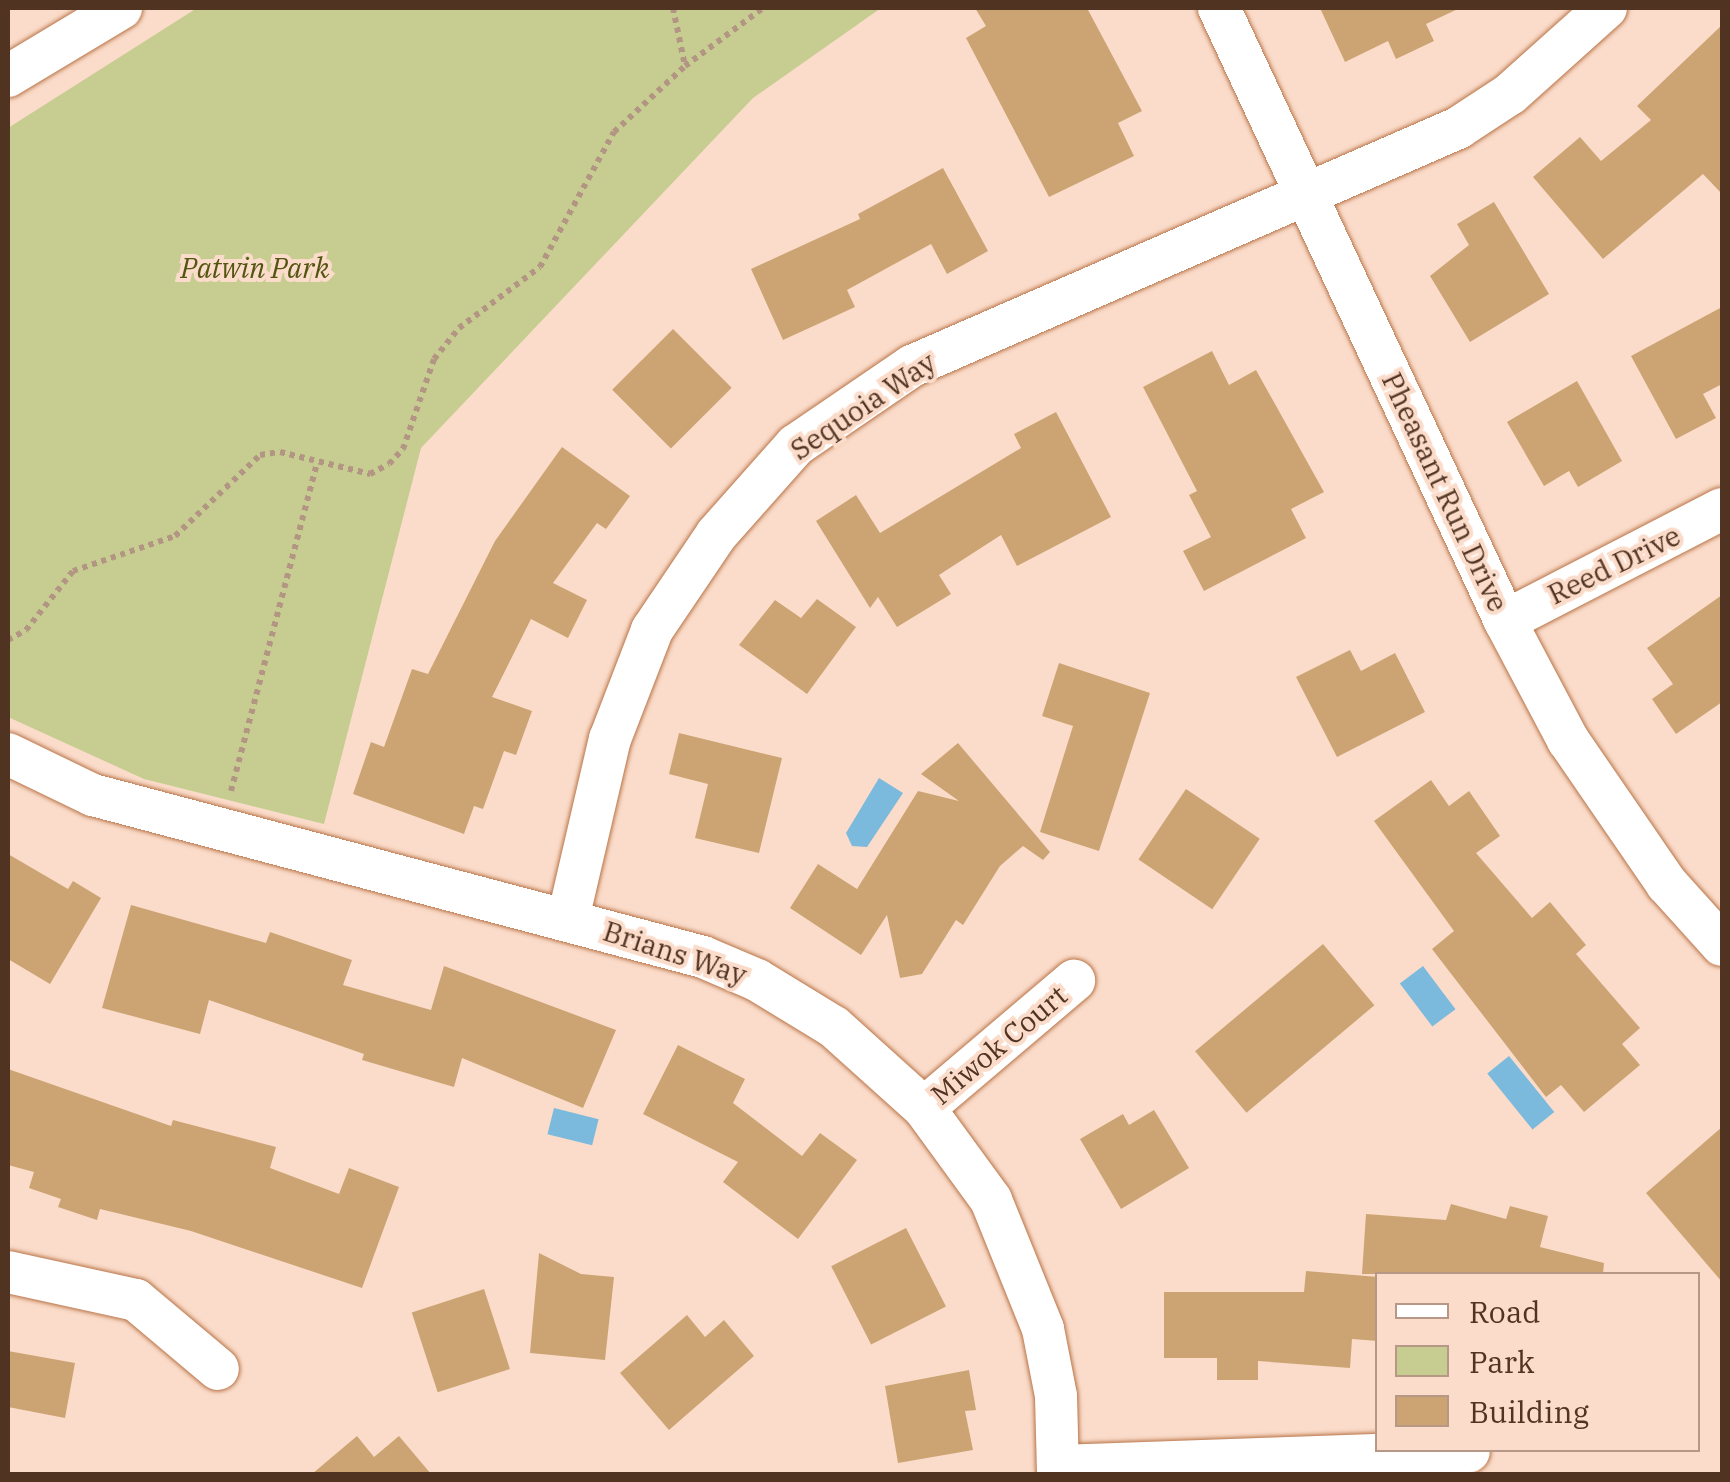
<!DOCTYPE html>
<style>
body{margin:0}
#map{position:relative;width:1730px;height:1482px;overflow:hidden;background:#fbdcca;font-family:"IBM Plex Serif",serif}
div>[style]{position:absolute}
.green>*{inset:0;background:#c7cd91}
.water>*{inset:0;background:#7bbadc;transform-origin:0 0}
.building>*{inset:0;background:#cca473;transform-origin:0 0}
.path>*{height:6px;margin-top:-3px;transform-origin:0;background:repeating-linear-gradient(90deg,#b39583 0 5px,transparent 0 10px)}
.roads{filter:drop-shadow(0 0 2px #b87447) drop-shadow(0 0 2px #b87447)}
.street>*{height:42px;margin:-21px;padding:0 21px;transform-origin:21px;border-radius:21px;background:#fff}
span{translate:-50% -50%;white-space:nowrap;text-align:center;line-height:1.15;-webkit-text-stroke:8px #fbdcca;paint-order:stroke}
.park-label{font-size:28px;color:#525510;font-style:italic}
.street-label{font-size:28px;color:#513321}
.frame{position:absolute;inset:0;border:10px solid #513321;pointer-events:none}
.legend{position:absolute;left:1375px;top:1272px;width:325px;height:180px;box-sizing:border-box;background:#fbdcca;border:2px solid #b79886;margin:0;padding:12px 18px;list-style:none;font-size:30px;color:#513321}
.legend li{display:flex;align-items:center;gap:20px;height:50px}
.legend b{width:50px;border:2px solid #b79886}
</style>
<div id="map">
<div class="green">
<i style="clip-path:polygon(197px 8px,881px 8px,753px 98px,421px 448px,324px 824px,144px 779px,8px 717px,8px 128px)"></i>
</div>
<div class="water">
<i style="clip-path:polygon(879px 778px,903px 793px,867px 847px,852px 846px,846px 833px)"></i>
<i style="left:1423px;top:966px;width:54px;height:29px;rotate:53deg"></i>
<i style="left:1509px;top:1056px;width:72px;height:28px;rotate:51deg"></i>
<i style="left:554px;top:1108px;width:46px;height:27px;rotate:14deg"></i>
</div>
<div class="building">
<i style="clip-path:polygon(975px 8px,1087px 8px,1142px 111px,1118px 123px,1134px 156px,1049px 197px,966px 38px,986px 26px)"></i>
<i style="clip-path:polygon(1320px 8px,1460px 8px,1426px 24px,1434px 41px,1396px 59px,1388px 41px,1345px 62px)"></i>
<i style="clip-path:polygon(1722px 25px,1722px 194px,1703px 174px,1603px 259px,1533px 177px,1580px 137px,1601px 161px,1651px 120px,1637px 106px)"></i>
<i style="clip-path:polygon(943px 168px,988px 251px,947px 274px,931px 244px,847px 290px,855px 307px,783px 340px,751px 269px,860px 219px,858px 214px)"></i>
<i style="clip-path:polygon(1494px 202px,1549px 294px,1470px 342px,1430px 276px,1469px 245px,1457px 224px)"></i>
<i style="clip-path:polygon(1722px 307px,1722px 384px,1703px 394px,1716px 418px,1676px 439px,1631px 356px)"></i>
<i style="left:673px;top:329px;width:83px;height:86px;rotate:45deg"></i>
<i style="clip-path:polygon(1212px 351px,1229px 385px,1256px 370px,1324px 492px,1291px 509px,1306px 538px,1204px 591px,1183px 551px,1211px 537px,1189px 495px,1197px 491px,1143px 387px)"></i>
<i style="clip-path:polygon(1577px 381px,1622px 461px,1578px 487px,1569px 471px,1544px 486px,1507px 422px)"></i>
<i style="clip-path:polygon(1056px 412px,1111px 517px,1017px 566px,1001px 535px,939px 575px,951px 594px,897px 627px,878px 597px,870px 608px,816px 521px,856px 495px,880px 533px,1021px 448px,1014px 434px)"></i>
<i style="clip-path:polygon(562px 447px,630px 496px,606px 529px,597px 523px,553px 583px,587px 600px,568px 638px,531px 619px,492px 697px,532px 711px,516px 755px,504px 751px,483px 809px,474px 806px,464px 834px,353px 794px,371px 742px,384px 747px,412px 669px,428px 674px,495px 541px)"></i>
<i style="clip-path:polygon(1722px 595px,1722px 702px,1676px 734px,1652px 699px,1673px 684px,1647px 648px)"></i>
<i style="clip-path:polygon(817px 599px,856px 627px,807px 694px,739px 645px,775px 600px,801px 618px)"></i>
<i style="clip-path:polygon(1350px 650px,1361px 671px,1395px 653px,1425px 712px,1337px 757px,1296px 677px)"></i>
<i style="clip-path:polygon(1059px 663px,1150px 693px,1099px 851px,1040px 832px,1073px 726px,1042px 716px)"></i>
<i style="clip-path:polygon(679px 733px,782px 758px,759px 853px,695px 838px,708px 784px,669px 774px)"></i>
<i style="clip-path:polygon(958px 743px,1050px 852px,1043px 860px,1023px 846px,1000px 866px,963px 925px,956px 920px,922px 974px,900px 978px,887px 915px,861px 955px,790px 908px,818px 864px,857px 889px,918px 791px,959px 801px,921px 774px)"></i>
<i style="clip-path:polygon(1431px 780px,1449px 806px,1469px 791px,1500px 836px,1476px 853px,1532px 918px,1550px 902px,1586px 945px,1576px 954px,1640px 1028px,1622px 1044px,1640px 1065px,1584px 1112px,1561px 1085px,1546px 1097px,1432px 949px,1454px 931px,1374px 821px)"></i>
<i style="left:1186px;top:789px;width:89px;height:85px;rotate:34deg"></i>
<i style="clip-path:polygon(8px 854px,68px 889px,73px 881px,101px 898px,50px 984px,8px 959px)"></i>
<i style="clip-path:polygon(131px 905px,266px 943px,270px 932px,352px 960px,343px 985px,431px 1010px,444px 966px,616px 1030px,583px 1108px,462px 1058px,454px 1087px,362px 1060px,364px 1054px,209px 1000px,200px 1034px,102px 1008px)"></i>
<i style="left:1323px;top:944px;width:80px;height:167px;rotate:50deg"></i>
<i style="clip-path:polygon(678px 1045px,745px 1079px,733px 1103px,802px 1156px,820px 1133px,857px 1160px,798px 1239px,723px 1182px,738px 1162px,643px 1114px)"></i>
<i style="clip-path:polygon(8px 1069px,171px 1126px,173px 1120px,276px 1147px,270px 1168px,339px 1194px,349px 1168px,399px 1187px,362px 1288px,191px 1231px,100px 1209px,97px 1220px,58px 1207px,61px 1199px,29px 1188px,34px 1172px,8px 1165px)"></i>
<i style="clip-path:polygon(1154px 1110px,1189px 1168px,1121px 1209px,1080px 1139px,1123px 1114px,1129px 1125px)"></i>
<i style="clip-path:polygon(1722px 1127px,1722px 1282px,1646px 1193px)"></i>
<i style="clip-path:polygon(1451px 1204px,1506px 1219px,1510px 1206px,1548px 1216px,1540px 1247px,1604px 1263px,1603px 1274px,1362px 1274px,1366px 1214px,1446px 1220px)"></i>
<i style="left:906px;top:1228px;width:88px;height:84px;rotate:63deg"></i>
<i style="clip-path:polygon(539px 1253px,581px 1274px,614px 1277px,605px 1360px,530px 1353px)"></i>
<i style="clip-path:polygon(1306px 1271px,1378px 1277px,1378px 1341px,1352px 1339px,1350px 1368px,1258px 1361px,1258px 1380px,1217px 1380px,1217px 1358px,1164px 1358px,1164px 1292px,1304px 1292px)"></i>
<i style="left:484px;top:1289px;width:84px;height:76px;rotate:72deg"></i>
<i style="clip-path:polygon(687px 1315px,705px 1337px,724px 1320px,754px 1356px,669px 1430px,620px 1373px)"></i>
<i style="clip-path:polygon(8px 1351px,75px 1363px,65px 1418px,8px 1407px)"></i>
<i style="clip-path:polygon(969px 1370px,976px 1410px,965px 1411px,973px 1450px,898px 1463px,885px 1386px)"></i>
<i style="clip-path:polygon(357px 1436px,374px 1457px,399px 1436px,431px 1474px,312px 1474px)"></i>
</div>
<div class="path">
<i style="left:673px;top:8px;width:59px;rotate:78.3deg"></i>
<i style="left:8px;top:640px;width:21px;rotate:-29deg"></i>
<i style="left:26px;top:630px;width:75px;rotate:-51.5deg"></i>
<i style="left:73px;top:571px;width:108px;rotate:-18.9deg"></i>
<i style="left:175px;top:536px;width:117px;rotate:-43.6deg"></i>
<i style="left:260px;top:455px;width:20px;rotate:-9deg"></i>
<i style="left:280px;top:452px;width:93px;rotate:13.7deg"></i>
<i style="left:370px;top:474px;width:21px;rotate:-28deg"></i>
<i style="left:389px;top:464px;width:21px;rotate:-47deg"></i>
<i style="left:403px;top:449px;width:95px;rotate:-71deg"></i>
<i style="left:434px;top:359px;width:40px;rotate:-51deg"></i>
<i style="left:459px;top:328px;width:101px;rotate:-37deg"></i>
<i style="left:540px;top:267px;width:154px;rotate:-61.3deg"></i>
<i style="left:614px;top:132px;width:97px;rotate:-42.9deg"></i>
<i style="left:685px;top:66px;width:97px;rotate:-36.6deg"></i>
<i style="left:231px;top:791px;width:339px;rotate:-75.3deg"></i>
</div>
<div class="roads">
<div class="street">
<i style="left:1219px;top:8px;width:676px;rotate:64.99deg"></i>
<i style="left:1505px;top:621px;width:135px;rotate:62.1deg"></i>
<i style="left:1568px;top:740px;width:175px;rotate:55.5deg"></i>
<i style="left:1667px;top:884px;width:82px;rotate:48deg"></i>
<i style="left:8px;top:76px;width:132px;rotate:-31deg"></i>
<i style="left:1505px;top:621px;width:244px;rotate:-27.3deg"></i>
<i style="left:8px;top:754px;width:94px;rotate:25.8deg"></i>
<i style="left:93px;top:795px;width:631px;rotate:14.87deg"></i>
<i style="left:703px;top:957px;width:59px;rotate:23.1deg"></i>
<i style="left:757px;top:980px;width:90px;rotate:31.4deg"></i>
<i style="left:834px;top:1027px;width:121px;rotate:42deg"></i>
<i style="left:924px;top:1108px;width:114px;rotate:53.9deg"></i>
<i style="left:991px;top:1200px;width:139px;rotate:68deg"></i>
<i style="left:1043px;top:1329px;width:68px;rotate:79deg"></i>
<i style="left:1056px;top:1396px;width:78px;rotate:88.5deg"></i>
<i style="left:568px;top:919px;width:185px;rotate:-76.9deg"></i>
<i style="left:610px;top:739px;width:117px;rotate:-68.9deg"></i>
<i style="left:652px;top:630px;width:115px;rotate:-56deg"></i>
<i style="left:716px;top:535px;width:120px;rotate:-48.4deg"></i>
<i style="left:796px;top:445px;width:140px;rotate:-34.3deg"></i>
<i style="left:912px;top:366px;width:596px;rotate:-23.55deg"></i>
<i style="left:1458px;top:128px;width:62px;rotate:-33.2deg"></i>
<i style="left:1510px;top:94px;width:129px;rotate:-41.9deg"></i>
<i style="left:924px;top:1108px;width:197px;rotate:-40.3deg"></i>
<i style="left:8px;top:1272px;width:131px;rotate:12.3deg"></i>
<i style="left:136px;top:1300px;width:107px;rotate:40.1deg"></i>
<i style="left:1058px;top:1466px;width:411px;rotate:-2deg"></i>
</div>
</div>
<div class="park-label">
<span style="left:255px;top:268px">Patwin Park</span>
</div>
<div class="street-label">
<span style="left:863px;top:406px;rotate:-34deg">Sequoia Way</span>
<span style="left:1445px;top:492px;rotate:65deg">Pheasant Run Drive</span>
<span style="left:1614px;top:565px;rotate:-26deg">Reed Drive</span>
<span style="left:675px;top:953px;rotate:18deg">Brians Way</span>
<span style="left:999px;top:1045px;rotate:-40deg">Miwok Court</span>
</div>
<div class="frame"></div>
<ul class="legend">
<li><b style="height:12px;background:#fff"></b>Road</li>
<li><b style="height:28px;background:#c7cd91"></b>Park</li>
<li><b style="height:28px;background:#cca473"></b>Building</li>
</ul>
</div>
